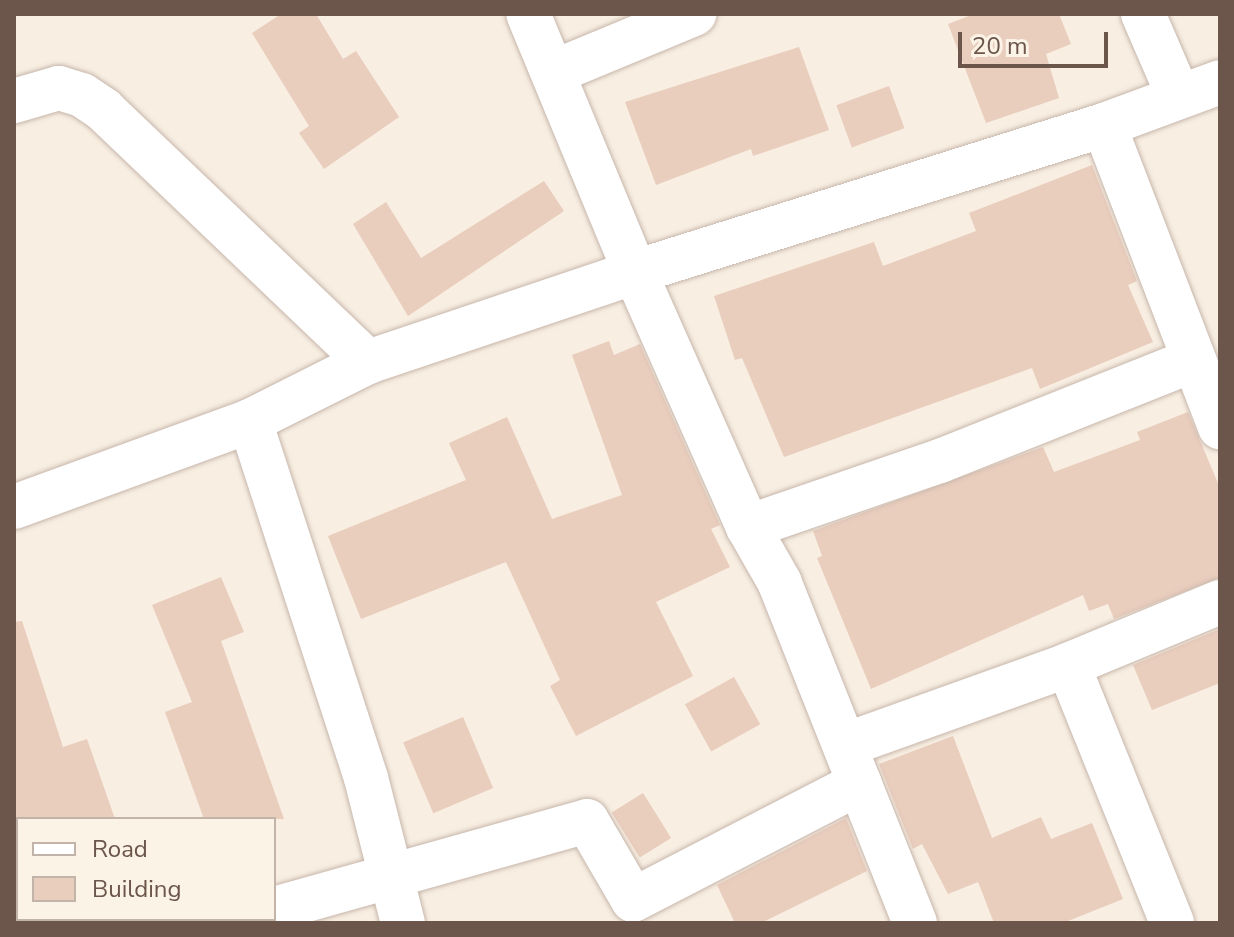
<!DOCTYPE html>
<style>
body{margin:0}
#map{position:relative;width:1234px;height:937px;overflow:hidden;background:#f8eee2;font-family:"Nunito Sans",sans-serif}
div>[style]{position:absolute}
.building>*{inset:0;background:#e9cdbd;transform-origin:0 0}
.roads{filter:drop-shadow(0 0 2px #c7b6ab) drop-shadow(0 0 2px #c7b6ab)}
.minor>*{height:44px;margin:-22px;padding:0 22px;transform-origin:22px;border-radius:22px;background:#fff}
.tertiary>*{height:44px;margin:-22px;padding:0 22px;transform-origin:22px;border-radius:22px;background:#fff}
span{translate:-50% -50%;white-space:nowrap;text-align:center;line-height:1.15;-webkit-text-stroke:6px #fcf3e7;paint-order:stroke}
.frame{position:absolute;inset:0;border:16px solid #6c564c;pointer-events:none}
.legend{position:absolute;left:16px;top:817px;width:260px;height:104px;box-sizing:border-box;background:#fcf3e7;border:2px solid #c2b4a9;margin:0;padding:10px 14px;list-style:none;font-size:24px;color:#6c564c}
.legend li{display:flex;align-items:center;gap:16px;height:40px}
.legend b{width:40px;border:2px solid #c2b4a9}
.scale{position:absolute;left:958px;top:32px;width:150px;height:36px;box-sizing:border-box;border:4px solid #6c564c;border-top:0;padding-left:10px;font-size:24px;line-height:28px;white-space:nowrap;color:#6c564c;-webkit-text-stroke:6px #fcf3e7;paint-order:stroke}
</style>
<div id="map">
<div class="building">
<i style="clip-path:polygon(281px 14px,316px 14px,343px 59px,356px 51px,399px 117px,324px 169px,299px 133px,309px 126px,252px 33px)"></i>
<i style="clip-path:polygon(974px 14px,1059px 14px,1071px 44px,1046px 54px,1059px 98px,986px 123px,948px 24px)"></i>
<i style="clip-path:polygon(799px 47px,829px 130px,753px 156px,751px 149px,656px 185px,625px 102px)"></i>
<i style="left:889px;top:86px;width:45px;height:56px;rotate:70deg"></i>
<i style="clip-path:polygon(1092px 165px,1137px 281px,1128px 285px,1153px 342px,1040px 389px,1032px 368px,784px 457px,742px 358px,735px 360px,714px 296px,874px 242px,883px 266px,976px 231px,969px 213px)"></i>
<i style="clip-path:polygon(544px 181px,564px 211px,408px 316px,353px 224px,386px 202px,421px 258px)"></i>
<i style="clip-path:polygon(609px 341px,614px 355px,640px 344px,720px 525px,711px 529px,730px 567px,656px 602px,693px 676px,576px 736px,550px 686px,560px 680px,506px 562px,361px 619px,328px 536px,466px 480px,449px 443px,507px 417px,552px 519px,622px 495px,572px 355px)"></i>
<i style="clip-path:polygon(1188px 412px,1220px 488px,1220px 578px,1114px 619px,1108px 604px,1089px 611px,1083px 595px,871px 689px,817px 558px,822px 556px,813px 531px,1043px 447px,1054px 472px,1140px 440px,1137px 432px)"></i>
<i style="clip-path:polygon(221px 577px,244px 632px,221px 641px,284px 819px,204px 819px,165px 712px,192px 702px,152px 605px)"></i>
<i style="clip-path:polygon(22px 621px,63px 747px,87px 739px,115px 819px,14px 819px,14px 622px)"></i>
<i style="clip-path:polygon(1220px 629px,1220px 683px,1152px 710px,1133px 665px)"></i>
<i style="left:734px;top:677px;width:54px;height:56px;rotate:61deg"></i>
<i style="left:463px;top:717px;width:77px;height:65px;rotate:67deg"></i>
<i style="clip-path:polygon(953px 736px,992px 838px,1041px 817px,1051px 839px,1092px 823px,1123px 899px,1063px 923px,994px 923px,978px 882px,948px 894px,922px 844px,913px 849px,879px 764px)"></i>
<i style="left:643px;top:793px;width:53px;height:37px;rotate:58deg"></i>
<i style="clip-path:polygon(846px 818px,867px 871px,761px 923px,735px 923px,717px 885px)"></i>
</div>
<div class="roads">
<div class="minor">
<i style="left:1143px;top:14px;width:90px;rotate:66.6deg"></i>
<i style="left:554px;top:72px;width:152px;rotate:-22.5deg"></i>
<i style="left:14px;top:101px;width:47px;rotate:-16.1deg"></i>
<i style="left:59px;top:88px;width:24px;rotate:17deg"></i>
<i style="left:82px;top:95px;width:27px;rotate:34deg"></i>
<i style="left:104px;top:110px;width:365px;rotate:43.7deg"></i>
<i style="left:1104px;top:125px;width:324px;rotate:69deg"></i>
<i style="left:250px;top:421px;width:375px;rotate:72deg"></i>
<i style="left:366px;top:778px;width:150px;rotate:75.7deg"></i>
<i style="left:748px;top:527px;width:203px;rotate:-19deg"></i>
<i style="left:940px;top:461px;width:270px;rotate:-21.7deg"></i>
<i style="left:1068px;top:665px;width:278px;rotate:68deg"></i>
<i style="left:845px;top:745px;width:237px;rotate:-19.7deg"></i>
<i style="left:1068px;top:665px;width:165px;rotate:-22.5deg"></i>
<i style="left:274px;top:909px;width:325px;rotate:-15.7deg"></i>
<i style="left:587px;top:821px;width:91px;rotate:59.8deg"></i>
<i style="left:633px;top:900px;width:255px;rotate:-27.3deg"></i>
<i style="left:225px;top:923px;width:15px;rotate:-16deg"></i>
</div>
<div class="tertiary">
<i style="left:14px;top:507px;width:251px;rotate:-20deg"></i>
<i style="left:250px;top:421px;width:132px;rotate:-26.6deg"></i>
<i style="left:368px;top:362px;width:282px;rotate:-18.6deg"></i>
<i style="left:635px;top:272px;width:279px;rotate:-112.5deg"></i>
<i style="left:915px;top:923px;width:366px;rotate:-111.7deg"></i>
<i style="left:780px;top:583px;width:64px;rotate:-119.7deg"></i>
<i style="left:748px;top:527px;width:279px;rotate:-113.9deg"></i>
<i style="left:635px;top:272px;width:491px;rotate:-17.4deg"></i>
<i style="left:1104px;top:125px;width:124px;rotate:-20.3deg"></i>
</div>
</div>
<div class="frame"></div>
<ul class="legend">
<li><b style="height:10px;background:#fff"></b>Road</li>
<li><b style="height:22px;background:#e9cdbd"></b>Building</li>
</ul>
<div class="scale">20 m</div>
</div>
